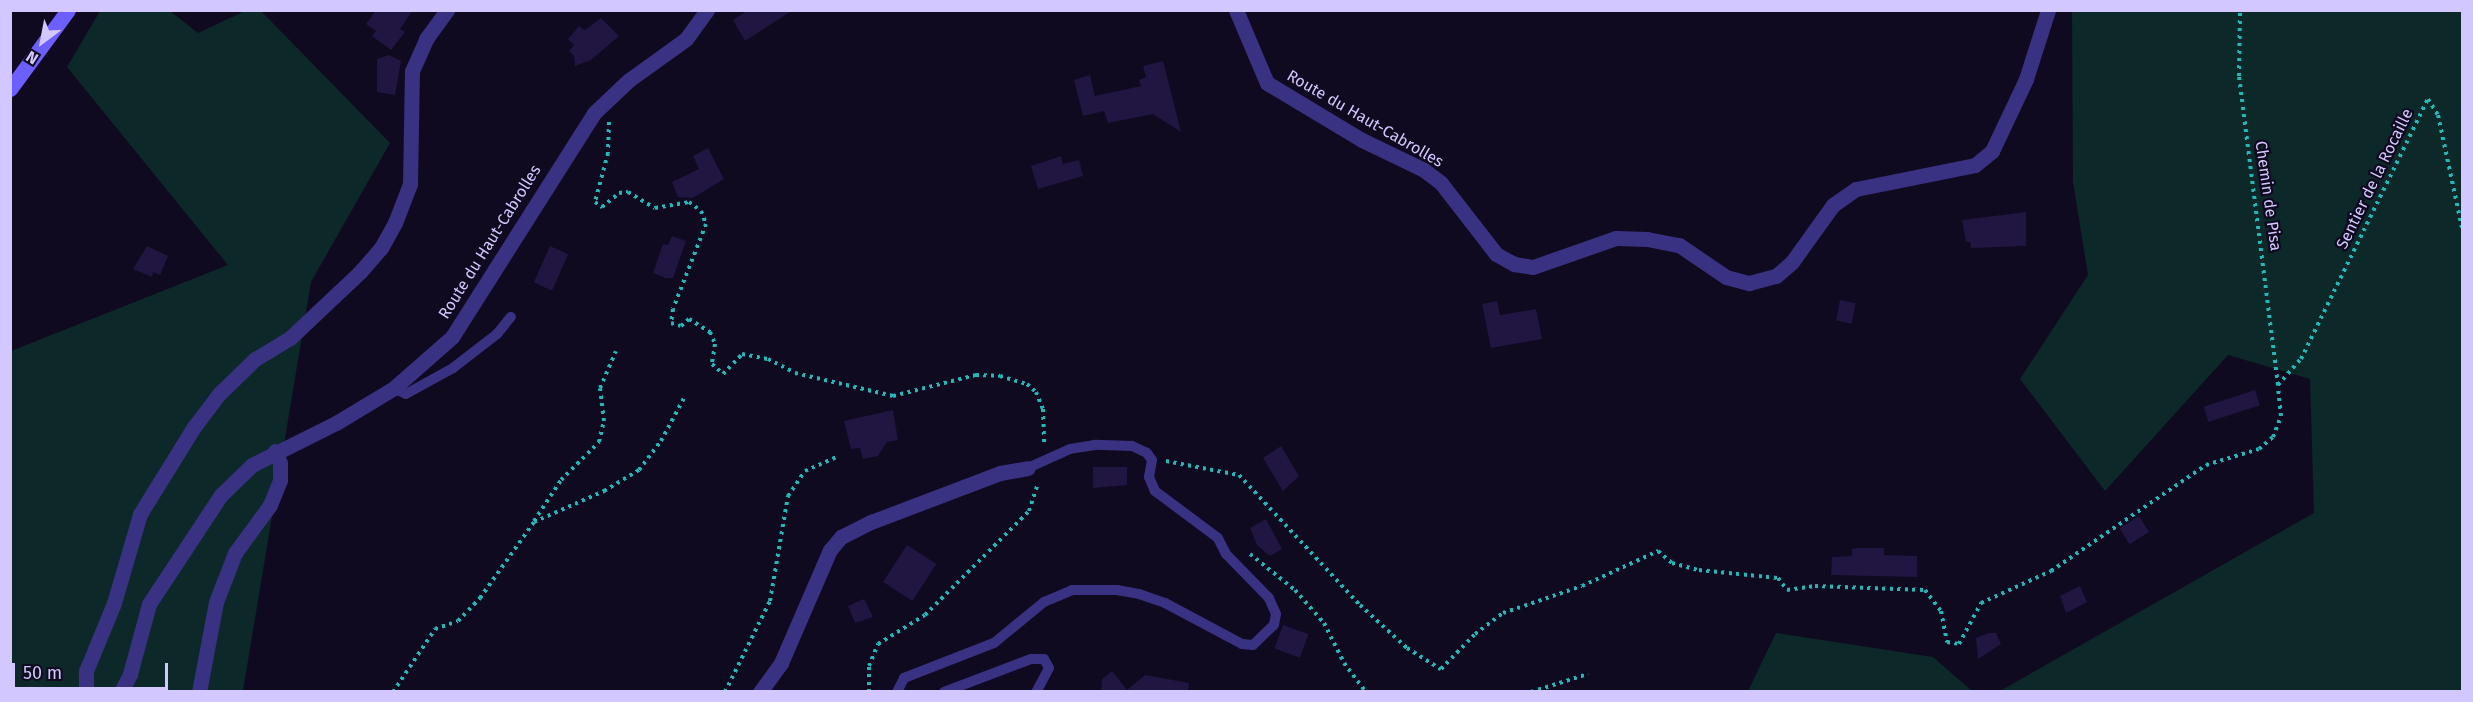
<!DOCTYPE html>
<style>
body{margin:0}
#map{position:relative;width:2473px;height:702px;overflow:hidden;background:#0f0a1f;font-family:"Fira Sans",sans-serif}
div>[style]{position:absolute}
.green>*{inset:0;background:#0d2829}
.building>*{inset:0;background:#211541;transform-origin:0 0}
.path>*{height:4px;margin-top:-2px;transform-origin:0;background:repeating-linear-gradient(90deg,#23b8b8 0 3px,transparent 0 7.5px)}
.lane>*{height:10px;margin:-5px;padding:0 5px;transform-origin:5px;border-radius:5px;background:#393182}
.street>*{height:15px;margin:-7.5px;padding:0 7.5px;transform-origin:7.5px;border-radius:7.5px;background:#393182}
.secondary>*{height:15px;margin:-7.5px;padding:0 7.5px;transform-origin:7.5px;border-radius:7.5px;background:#6d5fff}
span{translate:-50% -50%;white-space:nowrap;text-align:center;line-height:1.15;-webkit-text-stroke:4.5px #0f0a1f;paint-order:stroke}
.street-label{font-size:16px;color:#d2c8ff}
.frame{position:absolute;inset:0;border:12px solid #d2c8ff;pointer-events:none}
.north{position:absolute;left:12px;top:12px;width:60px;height:60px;-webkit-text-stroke:4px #0f0a1f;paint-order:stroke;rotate:212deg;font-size:16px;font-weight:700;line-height:24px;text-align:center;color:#d2c8ff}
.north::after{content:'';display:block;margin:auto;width:21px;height:27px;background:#d2c8ff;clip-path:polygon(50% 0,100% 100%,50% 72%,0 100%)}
.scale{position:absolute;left:12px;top:663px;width:156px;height:27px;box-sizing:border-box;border:3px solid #d2c8ff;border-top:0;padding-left:8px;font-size:18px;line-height:21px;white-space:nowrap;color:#d2c8ff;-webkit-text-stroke:4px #0f0a1f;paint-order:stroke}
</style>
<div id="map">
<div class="green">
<i style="clip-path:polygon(100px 11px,170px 11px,198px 33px,245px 11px,261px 11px,390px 143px,311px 282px,243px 691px,11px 692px,11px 351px,228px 265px,67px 67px)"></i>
<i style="clip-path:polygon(2072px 11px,2462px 11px,2462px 691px,2000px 691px,2314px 513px,2310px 379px,2228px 355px,2105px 491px,2020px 379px,2088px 275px,2073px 182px)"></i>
<i style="clip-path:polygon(1776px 633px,1933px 657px,1972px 691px,1748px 691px)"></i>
</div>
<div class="building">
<i style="clip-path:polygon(376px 10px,413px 10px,400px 29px,405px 32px,391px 50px,372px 36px,376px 31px,366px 24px)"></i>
<i style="clip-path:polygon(748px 10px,793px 10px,745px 41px,733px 20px)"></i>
<i style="clip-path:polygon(601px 18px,619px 36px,591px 60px,575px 66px,574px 56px,569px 51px,574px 45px,568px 39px,579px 26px,585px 30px)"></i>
<i style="clip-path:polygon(389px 55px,401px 61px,395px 95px,377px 92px,377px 59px)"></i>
<i style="clip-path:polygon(1163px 61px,1181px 132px,1153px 114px,1108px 123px,1104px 111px,1083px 116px,1074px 80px,1090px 75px,1095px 96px,1141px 86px,1139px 80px,1146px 77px,1143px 66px)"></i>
<i style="clip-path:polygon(708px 148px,724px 179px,693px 198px,678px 197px,672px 182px,699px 169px,693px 156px)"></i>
<i style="clip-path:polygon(1061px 156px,1063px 164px,1079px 160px,1083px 176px,1038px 189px,1031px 166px)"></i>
<i style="clip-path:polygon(2026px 212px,2026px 246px,1971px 248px,1970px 242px,1966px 242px,1962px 220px)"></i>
<i style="clip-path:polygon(672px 236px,686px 241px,673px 278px,666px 278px,653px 273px,663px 244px,668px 245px)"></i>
<i style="clip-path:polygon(147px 246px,168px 256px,160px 275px,153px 272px,152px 277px,133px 269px)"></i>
<i style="left:550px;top:246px;width:20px;height:40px;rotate:24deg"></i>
<i style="left:1840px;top:300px;width:16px;height:21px;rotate:11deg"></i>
<i style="clip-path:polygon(1497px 301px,1500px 315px,1536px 309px,1542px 339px,1491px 348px,1482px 304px)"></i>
<i style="left:2255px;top:390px;width:16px;height:54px;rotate:72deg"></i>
<i style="clip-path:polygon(893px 410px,898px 440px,887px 442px,878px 456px,863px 459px,860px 448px,851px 449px,844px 421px)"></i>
<i style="clip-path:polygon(1281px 446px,1299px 476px,1283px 491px,1263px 458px)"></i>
<i style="clip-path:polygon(1093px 467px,1127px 467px,1127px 485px,1093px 488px)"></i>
<i style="left:2139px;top:516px;width:19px;height:23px;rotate:58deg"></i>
<i style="clip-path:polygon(1266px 519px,1282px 549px,1270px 556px,1257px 545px,1250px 528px)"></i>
<i style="left:907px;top:545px;width:35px;height:44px;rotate:33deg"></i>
<i style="clip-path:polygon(1858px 548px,1884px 548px,1884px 555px,1917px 556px,1917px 577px,1831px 575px,1832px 557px,1852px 556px,1852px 549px)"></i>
<i style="clip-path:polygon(2080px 586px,2087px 602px,2066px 613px,2060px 596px)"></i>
<i style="clip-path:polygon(864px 599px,873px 617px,855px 623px,848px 606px)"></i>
<i style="left:1283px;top:625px;width:27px;height:25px;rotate:20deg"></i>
<i style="clip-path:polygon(1989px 633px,1996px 633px,2001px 644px,1978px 659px,1976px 638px)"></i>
<i style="clip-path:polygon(1112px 671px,1127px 690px,1145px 675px,1189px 683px,1188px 692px,1101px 692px,1102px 679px)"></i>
</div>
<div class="path">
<i style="left:609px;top:122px;width:31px;rotate:92deg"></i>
<i style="left:608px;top:153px;width:51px;rotate:104.9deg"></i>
<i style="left:595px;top:202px;width:9px;rotate:36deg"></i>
<i style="left:602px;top:207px;width:22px;rotate:-39deg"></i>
<i style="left:619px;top:193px;width:9px;rotate:-6deg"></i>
<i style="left:628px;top:192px;width:31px;rotate:31deg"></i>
<i style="left:655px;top:208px;width:35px;rotate:-10deg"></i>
<i style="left:689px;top:202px;width:15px;rotate:37deg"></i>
<i style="left:701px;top:211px;width:14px;rotate:69deg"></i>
<i style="left:706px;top:224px;width:91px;rotate:111.2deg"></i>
<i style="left:673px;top:309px;width:14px;rotate:98deg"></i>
<i style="left:671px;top:323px;width:10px;rotate:17deg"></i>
<i style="left:681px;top:326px;width:11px;rotate:-41deg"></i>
<i style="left:689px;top:319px;width:25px;rotate:32deg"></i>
<i style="left:710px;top:332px;width:13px;rotate:67deg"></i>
<i style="left:715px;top:344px;width:20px;rotate:99deg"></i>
<i style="left:712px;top:364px;width:15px;rotate:42deg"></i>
<i style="left:723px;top:374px;width:28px;rotate:-46deg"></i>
<i style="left:742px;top:354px;width:26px;rotate:11deg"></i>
<i style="left:768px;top:359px;width:30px;rotate:27deg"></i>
<i style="left:795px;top:373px;width:101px;rotate:13.2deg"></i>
<i style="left:893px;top:396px;width:86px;rotate:-14.2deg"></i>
<i style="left:976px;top:375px;width:24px;rotate:2deg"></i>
<i style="left:1000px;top:376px;width:28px;rotate:17deg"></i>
<i style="left:1027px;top:384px;width:12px;rotate:42deg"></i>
<i style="left:1036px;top:392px;width:18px;rotate:68deg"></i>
<i style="left:1043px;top:409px;width:37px;rotate:88deg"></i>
<i style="left:2278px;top:385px;width:35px;rotate:-49deg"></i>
<i style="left:2301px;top:359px;width:289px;rotate:-64deg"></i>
<i style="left:2428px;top:99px;width:19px;rotate:58deg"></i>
<i style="left:2438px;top:115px;width:116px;rotate:78deg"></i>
<i style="left:1166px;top:461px;width:74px;rotate:10.9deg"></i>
<i style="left:1239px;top:475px;width:178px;rotate:47.1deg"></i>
<i style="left:1360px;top:605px;width:64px;rotate:42.5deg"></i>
<i style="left:1407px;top:648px;width:40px;rotate:32deg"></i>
<i style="left:1441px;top:669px;width:49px;rotate:-45.8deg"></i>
<i style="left:1475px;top:634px;width:35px;rotate:-37deg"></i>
<i style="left:1503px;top:613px;width:83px;rotate:-18.9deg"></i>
<i style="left:1582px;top:586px;width:84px;rotate:-24.7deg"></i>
<i style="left:1658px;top:551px;width:18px;rotate:41deg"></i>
<i style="left:1672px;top:563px;width:28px;rotate:15deg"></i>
<i style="left:1699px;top:570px;width:79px;rotate:5.8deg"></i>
<i style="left:1778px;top:578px;width:15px;rotate:53deg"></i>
<i style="left:1787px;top:590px;width:28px;rotate:-8deg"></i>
<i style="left:1815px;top:586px;width:110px;rotate:2.1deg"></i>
<i style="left:1925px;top:590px;width:26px;rotate:53deg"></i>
<i style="left:1941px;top:611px;width:32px;rotate:79deg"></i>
<i style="left:1947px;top:642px;width:12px;rotate:9deg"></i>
<i style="left:1959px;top:644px;width:47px;rotate:-61.8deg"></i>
<i style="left:1981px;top:603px;width:77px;rotate:-24.6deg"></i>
<i style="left:2051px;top:571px;width:188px;rotate:-34.4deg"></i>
<i style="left:2206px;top:465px;width:55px;rotate:-16.8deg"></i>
<i style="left:2259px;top:449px;width:18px;rotate:-41deg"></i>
<i style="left:2273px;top:437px;width:22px;rotate:-69deg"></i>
<i style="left:2281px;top:416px;width:31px;rotate:-96deg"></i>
<i style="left:2278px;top:385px;width:311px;rotate:-97.2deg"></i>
<i style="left:2239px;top:76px;width:66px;rotate:-89.1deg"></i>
<i style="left:534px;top:521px;width:49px;rotate:-56.6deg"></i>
<i style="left:561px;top:480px;width:54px;rotate:-45deg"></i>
<i style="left:599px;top:442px;width:22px;rotate:-77deg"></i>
<i style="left:604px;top:421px;width:33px;rotate:-97deg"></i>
<i style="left:600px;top:388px;width:40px;rotate:-66.6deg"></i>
<i style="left:1250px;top:554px;width:58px;rotate:38.7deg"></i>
<i style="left:1295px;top:590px;width:44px;rotate:48.7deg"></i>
<i style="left:1324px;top:623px;width:45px;rotate:63.4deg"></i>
<i style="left:1344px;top:663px;width:36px;rotate:53deg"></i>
<i style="left:393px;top:692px;width:76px;rotate:-56.3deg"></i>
<i style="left:435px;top:629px;width:24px;rotate:-19deg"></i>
<i style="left:458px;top:621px;width:32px;rotate:-46deg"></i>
<i style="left:480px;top:598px;width:93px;rotate:-54.6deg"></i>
<i style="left:534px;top:522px;width:77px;rotate:-23.9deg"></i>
<i style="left:604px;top:491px;width:41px;rotate:-31deg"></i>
<i style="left:639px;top:470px;width:36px;rotate:-53deg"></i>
<i style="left:661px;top:441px;width:51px;rotate:-61.9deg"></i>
<i style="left:725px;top:692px;width:102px;rotate:-63.7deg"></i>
<i style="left:770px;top:601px;width:107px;rotate:-80.3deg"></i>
<i style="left:788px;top:496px;width:30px;rotate:-56deg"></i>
<i style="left:805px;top:471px;width:36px;rotate:-24deg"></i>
<i style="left:869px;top:692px;width:26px;rotate:-90deg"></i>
<i style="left:869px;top:666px;width:24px;rotate:-68deg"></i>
<i style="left:878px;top:644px;width:55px;rotate:-31.7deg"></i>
<i style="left:925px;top:615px;width:147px;rotate:-45deg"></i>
<i style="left:1029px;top:511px;width:29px;rotate:-72deg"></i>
<i style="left:1531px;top:692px;width:60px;rotate:-17.5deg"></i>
</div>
<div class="lane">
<i style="left:394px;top:388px;width:13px;rotate:27deg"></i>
<i style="left:406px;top:394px;width:54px;rotate:-29deg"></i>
<i style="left:453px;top:368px;width:56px;rotate:-37.7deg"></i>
<i style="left:497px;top:334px;width:22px;rotate:-51deg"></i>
<i style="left:897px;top:692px;width:16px;rotate:-63deg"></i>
<i style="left:904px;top:678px;width:97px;rotate:-21.3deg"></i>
<i style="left:994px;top:643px;width:65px;rotate:-39.4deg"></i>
<i style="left:1044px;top:602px;width:30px;rotate:-23deg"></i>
<i style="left:1072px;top:590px;width:45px"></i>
<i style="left:1117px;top:590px;width:22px;rotate:10deg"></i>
<i style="left:1139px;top:594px;width:28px;rotate:19deg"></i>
<i style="left:1165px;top:603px;width:87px;rotate:28deg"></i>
<i style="left:1242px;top:644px;width:11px;rotate:5deg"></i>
<i style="left:1253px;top:645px;width:29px;rotate:-44deg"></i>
<i style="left:1274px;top:625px;width:11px;rotate:-80deg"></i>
<i style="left:1276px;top:614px;width:17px;rotate:-114deg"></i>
<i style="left:1269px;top:598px;width:62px;rotate:-134.3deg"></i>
<i style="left:1226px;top:554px;width:18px;rotate:-117deg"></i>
<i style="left:1218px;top:538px;width:79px;rotate:-143.3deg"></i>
<i style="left:1155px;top:491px;width:15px;rotate:-113deg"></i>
<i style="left:1149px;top:477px;width:17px;rotate:-80deg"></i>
<i style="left:1152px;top:460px;width:9px;rotate:-126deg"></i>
<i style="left:1147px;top:453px;width:17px;rotate:-155deg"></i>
<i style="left:1132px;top:446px;width:37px;rotate:-178deg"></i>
<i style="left:1095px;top:445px;width:25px;rotate:171deg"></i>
<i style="left:1070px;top:449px;width:46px;rotate:155.7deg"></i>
<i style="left:944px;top:692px;width:93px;rotate:-20.8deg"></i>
<i style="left:1031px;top:659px;width:13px"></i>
<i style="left:1044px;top:659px;width:10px;rotate:61deg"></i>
<i style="left:1049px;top:668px;width:27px;rotate:118deg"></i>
</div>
<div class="street">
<i style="left:1236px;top:10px;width:79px;rotate:67deg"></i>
<i style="left:1267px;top:83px;width:111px;rotate:31deg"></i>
<i style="left:1362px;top:140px;width:69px;rotate:25.8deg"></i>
<i style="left:1424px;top:170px;width:21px;rotate:37deg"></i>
<i style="left:1441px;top:183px;width:90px;rotate:52.2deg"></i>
<i style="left:1496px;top:254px;width:21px;rotate:29deg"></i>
<i style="left:1514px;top:264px;width:19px;rotate:9deg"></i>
<i style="left:1533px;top:267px;width:88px;rotate:-19.3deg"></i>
<i style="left:1616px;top:238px;width:31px;rotate:2deg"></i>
<i style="left:1647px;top:239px;width:33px;rotate:11deg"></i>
<i style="left:1679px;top:245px;width:57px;rotate:34.2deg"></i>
<i style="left:1726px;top:277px;width:24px;rotate:15deg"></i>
<i style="left:1749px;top:283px;width:28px;rotate:-15deg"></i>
<i style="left:1776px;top:276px;width:21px;rotate:-41deg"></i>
<i style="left:1792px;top:262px;width:70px;rotate:-54.3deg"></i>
<i style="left:1833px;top:205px;width:28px;rotate:-35deg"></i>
<i style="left:1856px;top:189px;width:121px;rotate:-11.4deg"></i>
<i style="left:1975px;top:165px;width:22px;rotate:-39deg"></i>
<i style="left:1992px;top:151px;width:80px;rotate:-64.7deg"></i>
<i style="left:2026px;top:79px;width:72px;rotate:-72.3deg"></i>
<i style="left:86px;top:692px;width:21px;rotate:-90deg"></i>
<i style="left:86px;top:671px;width:74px;rotate:-67.6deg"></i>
<i style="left:114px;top:603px;width:93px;rotate:-73.7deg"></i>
<i style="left:140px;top:514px;width:102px;rotate:-58.2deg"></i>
<i style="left:194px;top:427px;width:41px;rotate:-52.9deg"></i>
<i style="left:219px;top:394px;width:50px;rotate:-44.2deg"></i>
<i style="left:255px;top:359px;width:41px;rotate:-31deg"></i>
<i style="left:290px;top:338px;width:96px;rotate:-43.3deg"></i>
<i style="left:360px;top:272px;width:32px;rotate:-49deg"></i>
<i style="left:381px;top:248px;width:29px;rotate:-61deg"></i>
<i style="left:395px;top:223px;width:42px;rotate:-69deg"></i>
<i style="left:410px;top:184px;width:113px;rotate:-89deg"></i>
<i style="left:412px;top:71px;width:35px;rotate:-66deg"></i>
<i style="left:426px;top:39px;width:36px;rotate:-54deg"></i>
<i style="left:121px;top:692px;width:20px;rotate:-63deg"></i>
<i style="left:130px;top:674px;width:73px;rotate:-74.8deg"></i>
<i style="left:149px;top:604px;width:131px;rotate:-56.6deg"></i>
<i style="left:221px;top:495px;width:43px;rotate:-44.1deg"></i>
<i style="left:252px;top:465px;width:94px;rotate:-26.6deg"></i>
<i style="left:336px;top:423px;width:68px;rotate:-31.1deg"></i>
<i style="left:394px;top:388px;width:77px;rotate:-41.3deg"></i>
<i style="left:452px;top:337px;width:265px;rotate:-57.6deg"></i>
<i style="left:594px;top:113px;width:48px;rotate:-43.3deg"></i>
<i style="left:629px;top:80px;width:70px;rotate:-35.7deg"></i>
<i style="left:686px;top:39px;width:36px;rotate:-54deg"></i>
<i style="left:199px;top:692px;width:92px;rotate:-79.3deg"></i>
<i style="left:216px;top:602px;width:53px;rotate:-68.8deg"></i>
<i style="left:235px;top:553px;width:59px;rotate:-53.9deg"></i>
<i style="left:270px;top:505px;width:27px;rotate:-68deg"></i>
<i style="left:280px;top:480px;width:17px;rotate:-90deg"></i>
<i style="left:280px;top:463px;width:13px;rotate:-113deg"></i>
<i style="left:760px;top:692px;width:36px;rotate:-54deg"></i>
<i style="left:781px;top:663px;width:123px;rotate:-66.6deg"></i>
<i style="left:830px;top:550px;width:17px;rotate:-50deg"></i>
<i style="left:841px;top:537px;width:34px;rotate:-27deg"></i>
<i style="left:871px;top:522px;width:138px;rotate:-20.8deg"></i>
<i style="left:1000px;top:473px;width:28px;rotate:-10deg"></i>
</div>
<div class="secondary">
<i style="left:10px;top:89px;width:98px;rotate:-53.7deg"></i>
</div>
<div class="street-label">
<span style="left:1365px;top:119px;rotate:30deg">Route du Haut-Cabrolles</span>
<span style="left:2375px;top:179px;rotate:-64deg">Sentier de la Rocaille</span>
<span style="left:2268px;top:196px;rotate:82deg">Chemin de Pisa</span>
<span style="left:490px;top:242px;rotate:-58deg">Route du Haut-Cabrolles</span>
</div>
<div class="frame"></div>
<div class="north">N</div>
<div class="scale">50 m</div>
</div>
